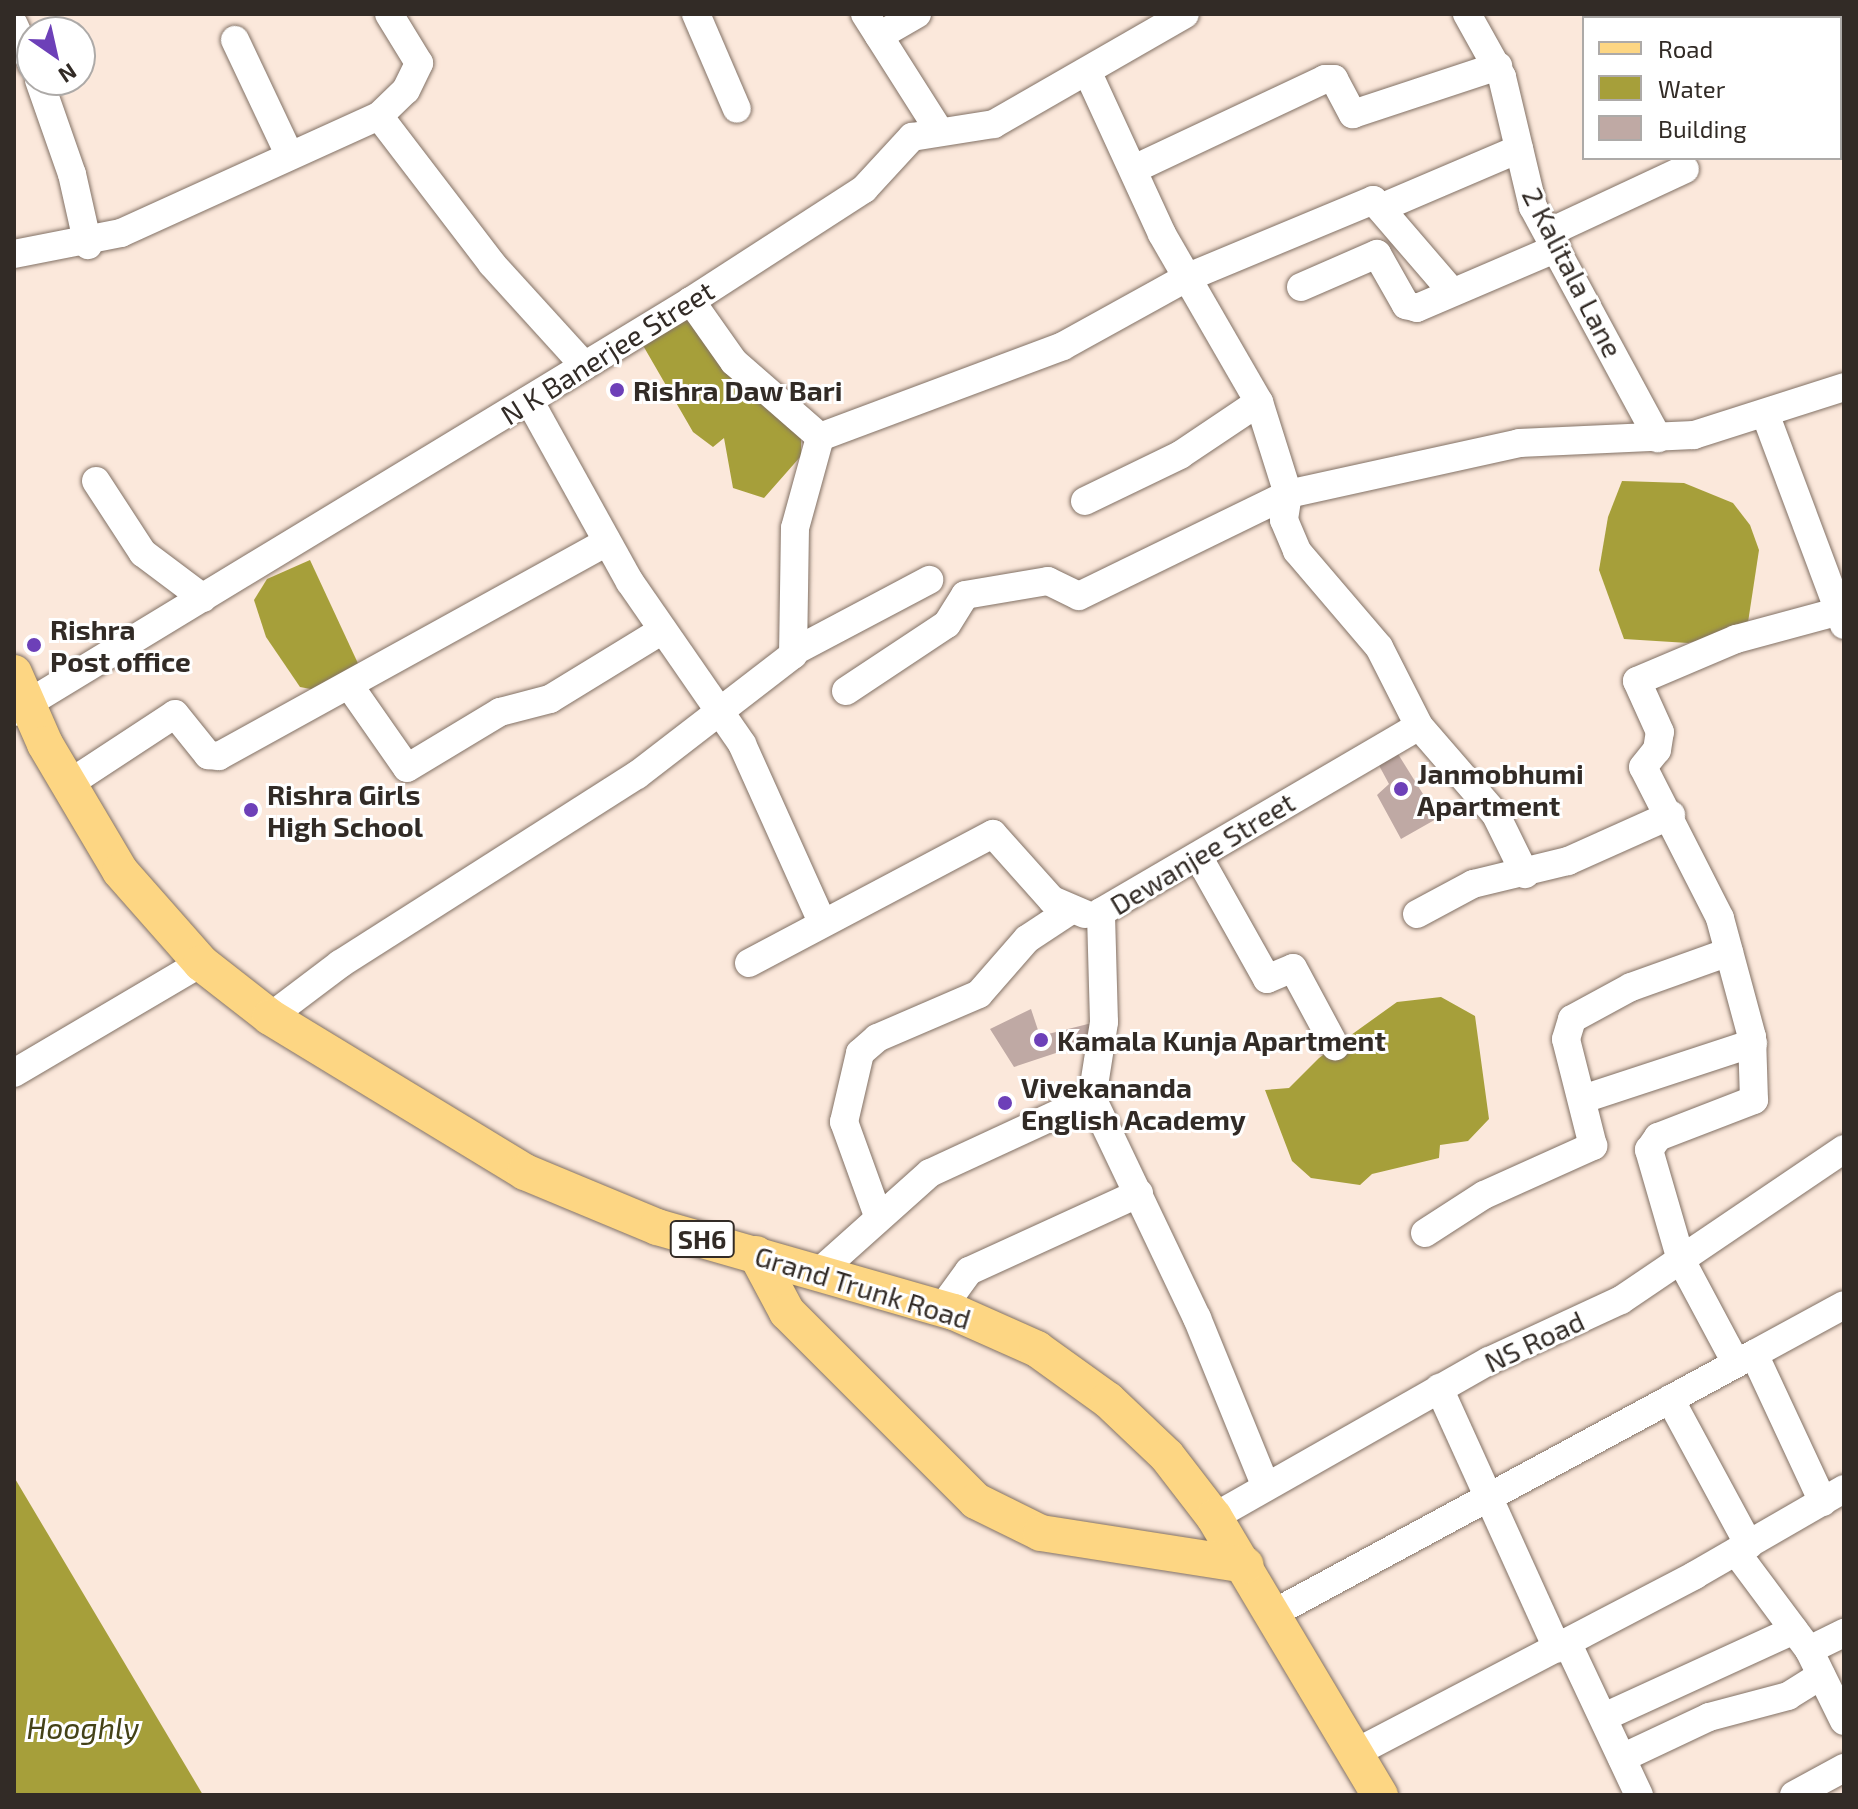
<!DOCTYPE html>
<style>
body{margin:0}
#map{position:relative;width:1858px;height:1809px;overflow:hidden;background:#fbe8db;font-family:"Exo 2",sans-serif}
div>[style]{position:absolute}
.water>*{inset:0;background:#a69f3a}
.building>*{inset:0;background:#bfa9a4}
.roads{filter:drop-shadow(0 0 2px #827165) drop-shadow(0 0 2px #827165)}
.minor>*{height:28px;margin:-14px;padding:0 14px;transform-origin:14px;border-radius:14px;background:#fff}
.major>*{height:36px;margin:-18px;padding:0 18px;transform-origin:18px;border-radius:18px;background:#fdd683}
.dots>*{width:22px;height:22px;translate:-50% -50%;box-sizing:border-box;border:4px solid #fff;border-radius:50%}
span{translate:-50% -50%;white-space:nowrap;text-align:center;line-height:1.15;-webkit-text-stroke:6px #fff;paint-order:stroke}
.shield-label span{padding:2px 6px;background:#fff;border:2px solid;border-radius:6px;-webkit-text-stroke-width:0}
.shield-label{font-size:26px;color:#322b26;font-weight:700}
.street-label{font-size:28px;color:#322b26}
.poi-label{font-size:28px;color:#322b26;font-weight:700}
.left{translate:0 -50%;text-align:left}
.water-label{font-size:30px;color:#444218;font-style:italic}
.frame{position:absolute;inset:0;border:16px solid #322b26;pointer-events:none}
.legend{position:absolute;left:1582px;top:16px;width:260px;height:144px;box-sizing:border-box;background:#fff;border:2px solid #adaaa8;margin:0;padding:10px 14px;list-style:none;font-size:24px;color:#322b26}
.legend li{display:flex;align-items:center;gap:16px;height:40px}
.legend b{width:40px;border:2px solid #adaaa8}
.north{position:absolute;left:16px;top:16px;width:80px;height:80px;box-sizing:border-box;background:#fff;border:2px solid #adaaa8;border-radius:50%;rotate:146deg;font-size:22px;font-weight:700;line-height:32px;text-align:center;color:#322b26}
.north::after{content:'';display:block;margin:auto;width:28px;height:36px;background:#6d40b8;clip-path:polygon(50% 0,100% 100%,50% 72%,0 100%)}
</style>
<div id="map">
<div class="water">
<i style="clip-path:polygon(680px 313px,801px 428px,801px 456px,764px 498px,733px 488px,724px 438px,713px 447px,693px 432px,641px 342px)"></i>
<i style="clip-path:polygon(1622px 481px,1684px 483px,1733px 503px,1750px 525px,1759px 550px,1747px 629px,1688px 643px,1624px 639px,1599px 570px,1608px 517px)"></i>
<i style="clip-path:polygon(310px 560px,362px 672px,321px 691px,300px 687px,266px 637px,254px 600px,267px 579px)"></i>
<i style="clip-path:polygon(1441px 997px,1475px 1016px,1489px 1119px,1468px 1141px,1440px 1145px,1439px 1158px,1372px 1174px,1360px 1185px,1311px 1178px,1292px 1161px,1265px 1090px,1289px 1088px,1319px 1058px,1397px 1002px)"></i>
<i style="clip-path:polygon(14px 1477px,203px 1795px,14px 1795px)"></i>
</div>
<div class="building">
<i style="clip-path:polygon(1393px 746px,1438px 818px,1401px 839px,1377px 795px,1389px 784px,1375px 758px)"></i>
<i style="clip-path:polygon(1031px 1009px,1040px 1036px,1092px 1023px,1083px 1044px,1014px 1067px,990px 1029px)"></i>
</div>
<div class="roads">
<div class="minor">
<i style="left:696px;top:14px;width:103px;rotate:66.7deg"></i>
<i style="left:865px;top:14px;width:136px;rotate:57.6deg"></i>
<i style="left:1467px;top:14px;width:72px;rotate:60.9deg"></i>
<i style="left:1502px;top:77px;width:134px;rotate:76.6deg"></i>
<i style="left:1533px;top:207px;width:263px;rotate:61.6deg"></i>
<i style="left:14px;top:25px;width:43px;rotate:65.2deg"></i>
<i style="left:879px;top:36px;width:44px;rotate:-30.1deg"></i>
<i style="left:235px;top:40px;width:126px;rotate:64.7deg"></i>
<i style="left:1088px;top:73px;width:177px;rotate:65.3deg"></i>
<i style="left:1162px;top:234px;width:194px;rotate:60deg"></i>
<i style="left:1259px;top:402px;width:96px;rotate:72.5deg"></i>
<i style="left:1288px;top:494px;width:26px;rotate:99deg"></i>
<i style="left:1284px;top:520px;width:34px;rotate:67deg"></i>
<i style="left:1297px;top:551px;width:126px;rotate:49.5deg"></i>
<i style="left:1379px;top:647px;width:89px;rotate:63.1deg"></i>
<i style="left:1419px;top:726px;width:118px;rotate:49.1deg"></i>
<i style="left:1496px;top:815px;width:66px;rotate:63.8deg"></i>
<i style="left:39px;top:80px;width:100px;rotate:70.7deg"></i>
<i style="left:72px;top:174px;width:73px;rotate:77.3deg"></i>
<i style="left:379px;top:116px;width:37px;rotate:-44deg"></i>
<i style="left:406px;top:90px;width:30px;rotate:-64deg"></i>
<i style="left:419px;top:63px;width:57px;rotate:-121.5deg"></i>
<i style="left:1134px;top:169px;width:211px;rotate:-25.2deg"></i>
<i style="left:1325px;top:79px;width:9px"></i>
<i style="left:1334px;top:79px;width:40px;rotate:62deg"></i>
<i style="left:1353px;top:114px;width:153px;rotate:-18.3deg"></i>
<i style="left:1383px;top:207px;width:148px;rotate:-23.1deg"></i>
<i style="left:1548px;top:233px;width:151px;rotate:-25deg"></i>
<i style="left:14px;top:254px;width:109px;rotate:-11.1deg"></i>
<i style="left:121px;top:233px;width:283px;rotate:-24.4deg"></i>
<i style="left:379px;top:116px;width:186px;rotate:52.6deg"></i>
<i style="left:492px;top:264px;width:135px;rotate:47.7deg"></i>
<i style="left:1301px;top:287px;width:83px;rotate:-23.5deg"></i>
<i style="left:1377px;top:254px;width:59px;rotate:60.4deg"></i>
<i style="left:1406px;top:305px;width:11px;rotate:15deg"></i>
<i style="left:1417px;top:308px;width:152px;rotate:-23.2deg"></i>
<i style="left:529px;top:400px;width:208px;rotate:61deg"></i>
<i style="left:630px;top:582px;width:197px;rotate:55.3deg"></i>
<i style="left:742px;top:744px;width:193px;rotate:65.8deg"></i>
<i style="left:1766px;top:416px;width:223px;rotate:69.5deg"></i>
<i style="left:820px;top:437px;width:259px;rotate:-20.5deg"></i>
<i style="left:1063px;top:346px;width:141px;rotate:-28.9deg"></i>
<i style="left:1186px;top:278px;width:203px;rotate:-22.6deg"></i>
<i style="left:1373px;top:200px;width:121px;rotate:49.3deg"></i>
<i style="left:96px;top:481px;width:86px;rotate:56.9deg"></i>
<i style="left:143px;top:553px;width:75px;rotate:36.9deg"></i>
<i style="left:1085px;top:501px;width:106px;rotate:-25.8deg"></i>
<i style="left:1180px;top:455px;width:95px;rotate:-33.9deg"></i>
<i style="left:795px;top:651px;width:152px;rotate:-27.9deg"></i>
<i style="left:349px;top:685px;width:101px;rotate:55.1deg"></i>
<i style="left:407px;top:768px;width:109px;rotate:-31.1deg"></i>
<i style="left:500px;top:712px;width:52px;rotate:-14.6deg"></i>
<i style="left:550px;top:699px;width:130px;rotate:-31.5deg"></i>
<i style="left:846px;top:691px;width:121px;rotate:-33.6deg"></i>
<i style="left:947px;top:624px;width:34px;rotate:-58deg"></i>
<i style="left:965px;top:595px;width:84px;rotate:-9.6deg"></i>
<i style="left:1048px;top:581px;width:34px;rotate:26deg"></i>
<i style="left:1079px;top:596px;width:233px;rotate:-26deg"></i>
<i style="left:1288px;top:494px;width:237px;rotate:-12.4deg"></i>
<i style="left:1519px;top:443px;width:175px;rotate:-2.6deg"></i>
<i style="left:1694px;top:435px;width:157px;rotate:-17.7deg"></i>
<i style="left:14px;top:712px;width:792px;rotate:-31.26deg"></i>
<i style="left:691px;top:301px;width:206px;rotate:-32.9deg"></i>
<i style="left:864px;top:189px;width:71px;rotate:-47.3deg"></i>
<i style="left:912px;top:137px;width:83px;rotate:-9deg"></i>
<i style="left:994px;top:124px;width:220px;rotate:-29.9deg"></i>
<i style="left:67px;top:785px;width:129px;rotate:-33.3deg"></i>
<i style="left:175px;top:714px;width:53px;rotate:51.2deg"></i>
<i style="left:208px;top:755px;width:11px;rotate:5deg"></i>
<i style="left:219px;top:756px;width:443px;rotate:-28.9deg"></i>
<i style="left:1198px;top:856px;width:141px;rotate:60.7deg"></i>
<i style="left:1267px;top:979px;width:28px;rotate:-23deg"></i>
<i style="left:1293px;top:968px;width:89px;rotate:61.7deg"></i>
<i style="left:1417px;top:914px;width:64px;rotate:-28.2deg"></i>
<i style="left:1473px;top:884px;width:98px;rotate:-13.6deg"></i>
<i style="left:1568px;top:861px;width:113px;rotate:-24.1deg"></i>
<i style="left:749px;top:963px;width:276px;rotate:-27.9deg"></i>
<i style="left:993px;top:834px;width:89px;rotate:48.2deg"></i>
<i style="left:1052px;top:900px;width:36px;rotate:23deg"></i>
<i style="left:270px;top:1017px;width:88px;rotate:-37.1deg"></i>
<i style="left:340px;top:964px;width:352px;rotate:-32.5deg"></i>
<i style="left:637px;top:775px;width:197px;rotate:-37.6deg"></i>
<i style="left:793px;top:655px;width:127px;rotate:-89.1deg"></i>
<i style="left:795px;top:528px;width:94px;rotate:-74.6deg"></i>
<i style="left:820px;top:437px;width:114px;rotate:-138.9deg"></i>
<i style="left:734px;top:362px;width:75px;rotate:-125.2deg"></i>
<i style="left:14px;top:1073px;width:217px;rotate:-30.5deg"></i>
<i style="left:1092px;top:1098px;width:244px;rotate:64.5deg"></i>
<i style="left:1197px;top:1318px;width:180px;rotate:67.8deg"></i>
<i style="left:1583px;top:1099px;width:179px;rotate:-18.2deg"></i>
<i style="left:877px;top:1213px;width:97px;rotate:-109.9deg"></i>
<i style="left:844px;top:1122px;width:71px;rotate:-76.9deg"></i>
<i style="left:860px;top:1053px;width:23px;rotate:-41deg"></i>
<i style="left:877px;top:1038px;width:111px;rotate:-23.3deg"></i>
<i style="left:979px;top:994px;width:73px;rotate:-48.9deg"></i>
<i style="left:1027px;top:939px;width:49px;rotate:-33.4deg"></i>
<i style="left:1425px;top:1233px;width:70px;rotate:-32.8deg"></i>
<i style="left:1484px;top:1195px;width:120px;rotate:-24.2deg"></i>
<i style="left:1593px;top:1146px;width:110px;rotate:-104.2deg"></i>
<i style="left:1566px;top:1039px;width:21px;rotate:-73deg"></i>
<i style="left:1572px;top:1019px;width:67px;rotate:-28.5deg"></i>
<i style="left:1631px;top:987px;width:104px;rotate:-19.7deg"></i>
<i style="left:818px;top:1273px;width:150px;rotate:-41.8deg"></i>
<i style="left:930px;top:1173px;width:179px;rotate:-24.8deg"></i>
<i style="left:1092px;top:1098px;width:77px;rotate:-81deg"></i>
<i style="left:1104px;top:1022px;width:110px;rotate:-91.6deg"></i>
<i style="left:1101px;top:912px;width:368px;rotate:-30.3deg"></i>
<i style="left:942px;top:1308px;width:46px;rotate:-53.9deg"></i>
<i style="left:969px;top:1271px;width:187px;rotate:-24.6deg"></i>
<i style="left:1736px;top:1363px;width:117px;rotate:-118.1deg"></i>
<i style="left:1681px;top:1260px;width:115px;rotate:-106.2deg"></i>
<i style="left:1649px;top:1150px;width:16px;rotate:-55deg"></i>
<i style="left:1658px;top:1137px;width:103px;rotate:-21.1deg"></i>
<i style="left:1754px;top:1100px;width:63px;rotate:-91.8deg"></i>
<i style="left:1752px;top:1037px;width:123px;rotate:-105.1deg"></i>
<i style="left:1720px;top:918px;width:169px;rotate:-117deg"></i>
<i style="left:1643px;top:767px;width:22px;rotate:-51deg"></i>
<i style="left:1657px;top:750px;width:18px;rotate:-81deg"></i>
<i style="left:1660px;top:732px;width:56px;rotate:-114.3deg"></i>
<i style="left:1637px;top:681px;width:108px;rotate:-23deg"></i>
<i style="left:1736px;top:639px;width:108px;rotate:-15.1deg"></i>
<i style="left:1439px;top:1388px;width:286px;rotate:65.6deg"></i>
<i style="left:1670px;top:1399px;width:166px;rotate:61.6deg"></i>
<i style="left:1823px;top:1502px;width:163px;rotate:-115deg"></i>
<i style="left:1754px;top:1354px;width:102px;rotate:-28.6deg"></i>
<i style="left:1214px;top:1517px;width:316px;rotate:-29.6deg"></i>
<i style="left:1489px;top:1361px;width:145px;rotate:-24.8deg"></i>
<i style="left:1621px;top:1300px;width:269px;rotate:-34.1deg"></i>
<i style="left:1736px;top:1552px;width:122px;rotate:53.3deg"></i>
<i style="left:1809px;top:1650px;width:79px;rotate:63.8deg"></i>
<i style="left:1276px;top:1612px;width:543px;rotate:-28.36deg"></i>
<i style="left:1567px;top:1642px;width:169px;rotate:64.8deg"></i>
<i style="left:1809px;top:1650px;width:39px;rotate:-26deg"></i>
<i style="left:1604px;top:1717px;width:209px;rotate:-24.6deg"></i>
<i style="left:1355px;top:1753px;width:384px;rotate:-27.6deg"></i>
<i style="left:1695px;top:1575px;width:172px;rotate:-30deg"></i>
<i style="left:1622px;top:1758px;width:96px;rotate:-25.2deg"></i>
<i style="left:1709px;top:1717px;width:82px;rotate:-14.9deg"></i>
<i style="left:1788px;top:1696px;width:39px;rotate:-32deg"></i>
<i style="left:1794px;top:1795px;width:57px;rotate:-28.4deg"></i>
</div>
<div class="major">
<i style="left:14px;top:673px;width:77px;rotate:66.4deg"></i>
<i style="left:45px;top:744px;width:147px;rotate:59.4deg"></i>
<i style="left:120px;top:871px;width:123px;rotate:48.6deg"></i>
<i style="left:201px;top:963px;width:88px;rotate:38deg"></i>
<i style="left:270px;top:1017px;width:298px;rotate:31.3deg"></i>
<i style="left:525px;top:1172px;width:143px;rotate:22.6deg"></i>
<i style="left:657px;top:1227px;width:309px;rotate:16deg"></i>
<i style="left:954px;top:1312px;width:91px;rotate:24deg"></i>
<i style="left:1037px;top:1349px;width:87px;rotate:35.7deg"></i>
<i style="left:1108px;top:1400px;width:81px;rotate:43.5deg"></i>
<i style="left:1167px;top:1456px;width:77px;rotate:52.4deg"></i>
<i style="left:1214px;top:1517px;width:324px;rotate:59.2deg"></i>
<i style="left:756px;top:1254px;width:66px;rotate:61.9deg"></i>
<i style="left:787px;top:1312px;width:267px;rotate:45deg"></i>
<i style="left:976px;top:1501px;width:72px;rotate:26.2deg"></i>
<i style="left:1041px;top:1533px;width:207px;rotate:8.9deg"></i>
</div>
</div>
<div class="dots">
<i style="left:617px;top:390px;background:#6d40b8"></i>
<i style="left:34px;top:645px;background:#6d40b8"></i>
<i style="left:1401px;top:789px;background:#6d40b8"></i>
<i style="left:251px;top:810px;background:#6d40b8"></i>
<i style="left:1041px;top:1040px;background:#6d40b8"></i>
<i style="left:1005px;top:1103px;background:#6d40b8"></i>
</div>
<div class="shield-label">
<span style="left:702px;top:1239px">SH6</span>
</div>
<div class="street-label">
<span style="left:1573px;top:272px;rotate:63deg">2 Kalitala Lane</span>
<span style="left:607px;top:352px;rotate:-32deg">N K Banerjee Street</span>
<span style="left:1202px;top:853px;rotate:-31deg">Dewanjee Street</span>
<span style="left:863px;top:1287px;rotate:17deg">Grand Trunk Road</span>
<span style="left:1534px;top:1341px;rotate:-25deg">NS Road</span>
</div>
<div class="poi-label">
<span class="left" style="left:633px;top:390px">Rishra Daw Bari</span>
<span class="left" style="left:50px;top:645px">Rishra<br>Post office</span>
<span class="left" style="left:1417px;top:789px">Janmobhumi<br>Apartment</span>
<span class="left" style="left:267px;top:810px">Rishra Girls<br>High School</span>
<span class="left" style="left:1057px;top:1040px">Kamala Kunja Apartment</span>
<span class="left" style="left:1021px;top:1103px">Vivekananda<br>English Academy</span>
</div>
<div class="water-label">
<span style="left:83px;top:1727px">Hooghly</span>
</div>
<div class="frame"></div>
<ul class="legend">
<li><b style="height:10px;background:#fdd683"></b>Road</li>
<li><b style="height:22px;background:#a69f3a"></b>Water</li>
<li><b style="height:22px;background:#bfa9a4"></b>Building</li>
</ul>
<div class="north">N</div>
</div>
